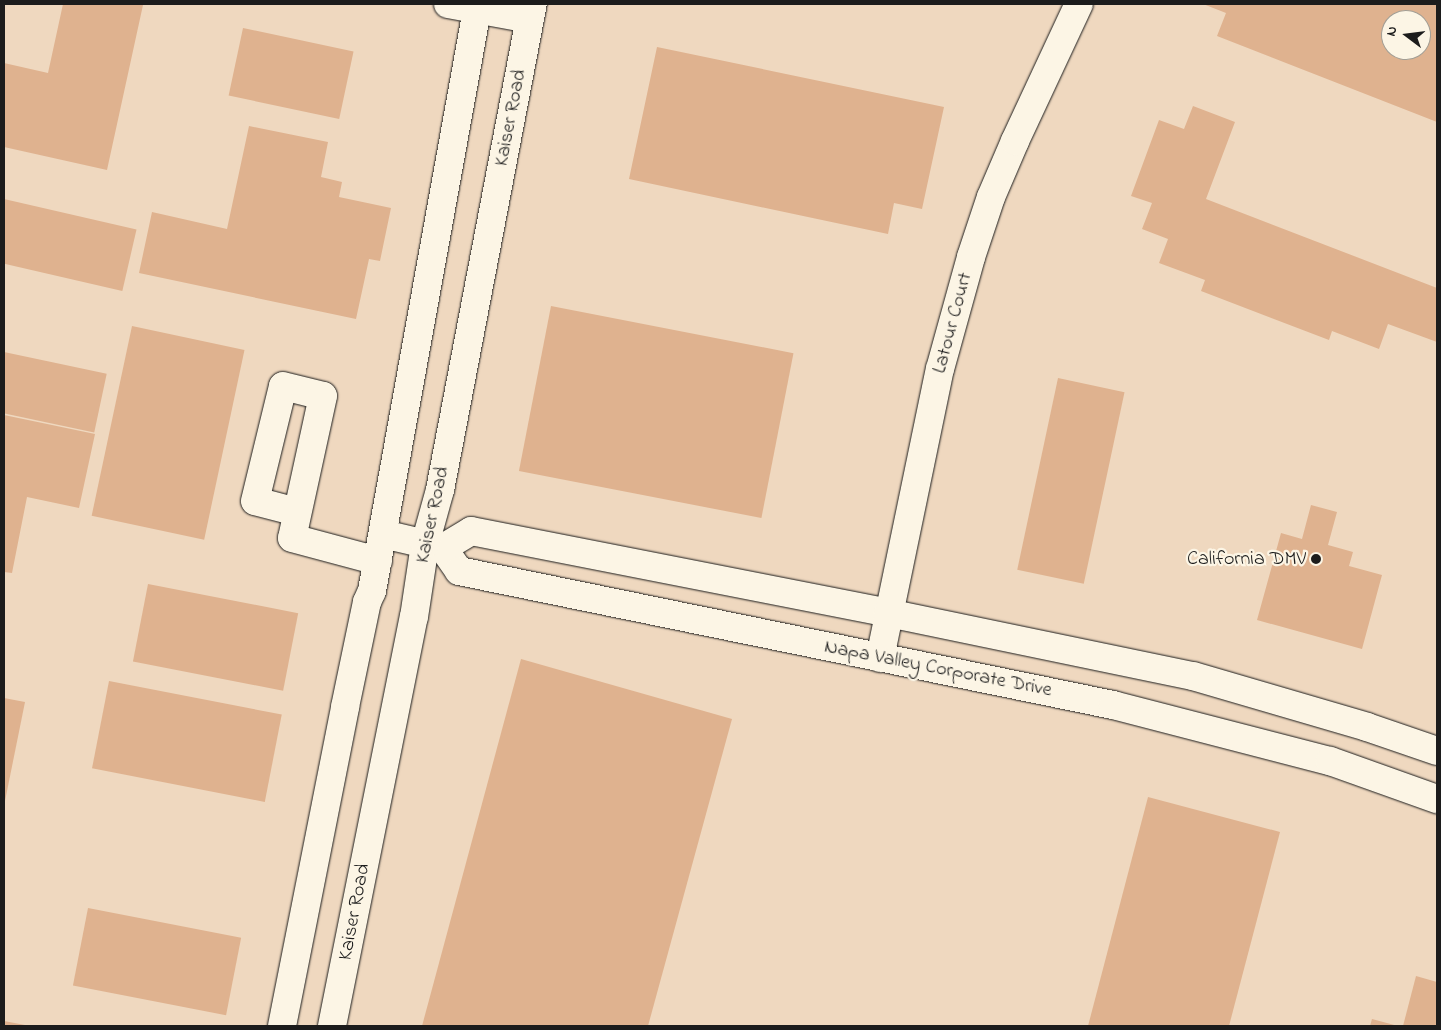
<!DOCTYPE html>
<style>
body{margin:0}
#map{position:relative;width:1441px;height:1030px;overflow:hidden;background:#f6e8d4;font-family:"Indie Flower",sans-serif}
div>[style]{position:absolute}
.built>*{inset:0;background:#efd8bf}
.building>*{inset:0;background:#dfb28f;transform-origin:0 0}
.roads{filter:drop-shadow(0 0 1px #1c1c1c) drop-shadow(0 0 1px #1c1c1c)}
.minor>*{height:28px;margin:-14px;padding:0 14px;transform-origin:14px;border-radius:14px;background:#fcf5e5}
.dots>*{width:14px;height:14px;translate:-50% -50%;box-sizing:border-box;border:2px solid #fcf5e5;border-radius:50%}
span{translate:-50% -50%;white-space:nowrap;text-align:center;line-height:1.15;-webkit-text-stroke:4.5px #fcf5e5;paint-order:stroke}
.street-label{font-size:20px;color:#1c1c1c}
.poi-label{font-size:20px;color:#1c1c1c}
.right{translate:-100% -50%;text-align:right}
.frame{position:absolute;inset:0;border:5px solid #1c1c1c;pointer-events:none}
.north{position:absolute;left:1381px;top:10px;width:50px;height:50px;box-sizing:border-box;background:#fcf5e5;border:1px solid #a29e95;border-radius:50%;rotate:285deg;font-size:14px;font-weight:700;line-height:20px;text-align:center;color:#1c1c1c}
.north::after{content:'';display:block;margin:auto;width:18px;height:22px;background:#1c1c1c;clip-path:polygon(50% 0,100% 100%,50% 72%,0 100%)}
</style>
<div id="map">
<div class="built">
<i style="clip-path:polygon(evenodd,4px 4px,1437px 4px,1437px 1026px,4px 1026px,4px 4px,1391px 20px,1421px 20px,1421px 50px,1391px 50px,1391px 20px)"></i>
</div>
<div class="building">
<i style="clip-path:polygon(63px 4px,143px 5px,107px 170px,4px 147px,4px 63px,48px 73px)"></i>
<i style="clip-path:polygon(evenodd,1203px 4px,1437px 4px,1437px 122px,1217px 36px,1226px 13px,1203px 4px,1391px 20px,1421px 20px,1421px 50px,1391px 50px,1391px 20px)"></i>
<i style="left:243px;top:28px;width:113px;height:69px;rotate:12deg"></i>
<i style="clip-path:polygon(657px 47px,944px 107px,922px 209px,894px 203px,888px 234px,629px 179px)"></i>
<i style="clip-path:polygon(1193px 106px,1235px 122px,1206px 199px,1437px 288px,1437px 342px,1388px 324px,1379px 349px,1332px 331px,1329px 340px,1201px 291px,1205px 280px,1159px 263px,1168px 239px,1142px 229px,1152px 203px,1131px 196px,1159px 120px,1184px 129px)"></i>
<i style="clip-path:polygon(249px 126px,328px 142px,321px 177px,342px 182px,339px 197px,391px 208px,380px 261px,369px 259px,356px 319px,139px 273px,152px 212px,227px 229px)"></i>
<i style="left:4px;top:199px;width:136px;height:63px;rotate:13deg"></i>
<i style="left:551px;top:306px;width:247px;height:168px;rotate:11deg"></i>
<i style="left:132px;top:326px;width:115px;height:194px;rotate:12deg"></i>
<i style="left:4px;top:352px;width:105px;height:60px;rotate:12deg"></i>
<i style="left:1058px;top:378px;width:68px;height:196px;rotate:12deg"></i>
<i style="clip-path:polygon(4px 415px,95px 434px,79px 508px,27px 497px,12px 573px,4px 572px)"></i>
<i style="clip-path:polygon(1311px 505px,1337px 512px,1328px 545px,1353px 552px,1349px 566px,1382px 575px,1362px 649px,1257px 620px,1281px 533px,1302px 539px)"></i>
<i style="left:148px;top:584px;width:153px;height:79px;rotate:11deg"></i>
<i style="clip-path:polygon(521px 659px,732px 719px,648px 1026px,422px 1026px)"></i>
<i style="left:109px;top:681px;width:176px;height:89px;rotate:11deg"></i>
<i style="clip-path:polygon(4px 698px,25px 702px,5px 801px,4px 801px)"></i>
<i style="clip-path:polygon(1148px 797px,1280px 832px,1229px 1026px,1088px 1026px)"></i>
<i style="left:88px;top:908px;width:156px;height:79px;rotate:11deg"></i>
<i style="clip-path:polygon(1416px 976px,1437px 982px,1437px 1026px,1403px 1026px)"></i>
<i style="clip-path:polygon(1372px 1019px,1398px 1026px,1370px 1026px)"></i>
<i style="clip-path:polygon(4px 1021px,25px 1025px,25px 1026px,4px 1026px)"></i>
</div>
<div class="roads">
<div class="minor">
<i style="left:448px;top:4px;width:83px;rotate:10.4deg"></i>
<i style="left:297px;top:512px;width:43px;rotate:-165.3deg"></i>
<i style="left:255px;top:501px;width:118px;rotate:-76.3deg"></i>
<i style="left:283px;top:386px;width:41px;rotate:14deg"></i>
<i style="left:323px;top:396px;width:145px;rotate:102.3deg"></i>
<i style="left:292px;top:538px;width:89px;rotate:15deg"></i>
<i style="left:383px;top:534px;width:62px;rotate:13.1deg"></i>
<i style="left:443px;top:548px;width:28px;rotate:55deg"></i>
<i style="left:459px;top:571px;width:668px;rotate:11.58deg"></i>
<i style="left:1113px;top:705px;width:224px;rotate:14.5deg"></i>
<i style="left:1330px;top:761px;width:114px;rotate:19.6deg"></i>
<i style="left:443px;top:548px;width:33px;rotate:-31deg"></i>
<i style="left:471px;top:531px;width:425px;rotate:11.1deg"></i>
<i style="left:888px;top:613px;width:311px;rotate:11.7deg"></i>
<i style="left:1193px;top:676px;width:181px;rotate:16.3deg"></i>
<i style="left:1367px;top:727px;width:74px;rotate:18.9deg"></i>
<i style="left:880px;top:658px;width:295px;rotate:-78.3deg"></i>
<i style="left:940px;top:369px;width:116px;rotate:-74.5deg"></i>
<i style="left:971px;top:257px;width:63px;rotate:-71.6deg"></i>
<i style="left:991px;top:197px;width:61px;rotate:-66.8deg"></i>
<i style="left:1015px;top:141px;width:151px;rotate:-65deg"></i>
<i style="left:282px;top:1026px;width:325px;rotate:-78.8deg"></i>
<i style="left:345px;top:707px;width:107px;rotate:-78.2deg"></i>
<i style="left:367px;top:602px;width:12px;rotate:-66deg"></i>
<i style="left:372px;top:591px;width:596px;rotate:-79.76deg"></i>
<i style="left:332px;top:1026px;width:417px;rotate:-78.7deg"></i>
<i style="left:414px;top:617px;width:74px;rotate:-81.4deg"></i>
<i style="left:425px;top:544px;width:56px;rotate:-74.5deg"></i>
<i style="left:440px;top:490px;width:495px;rotate:-79.2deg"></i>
</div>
</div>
<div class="dots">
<i style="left:1316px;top:559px;background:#1c1c1c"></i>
</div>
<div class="street-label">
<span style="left:511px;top:118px;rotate:-79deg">Kaiser Road</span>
<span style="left:953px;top:323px;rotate:-75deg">Latour Court</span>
<span style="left:433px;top:515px;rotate:-78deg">Kaiser Road</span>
<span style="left:938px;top:669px;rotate:11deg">Napa Valley Corporate Drive</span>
<span style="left:355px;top:912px;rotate:-79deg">Kaiser Road</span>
</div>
<div class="poi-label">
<span class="right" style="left:1306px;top:559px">California DMV</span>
</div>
<div class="frame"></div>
<div class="north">N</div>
</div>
